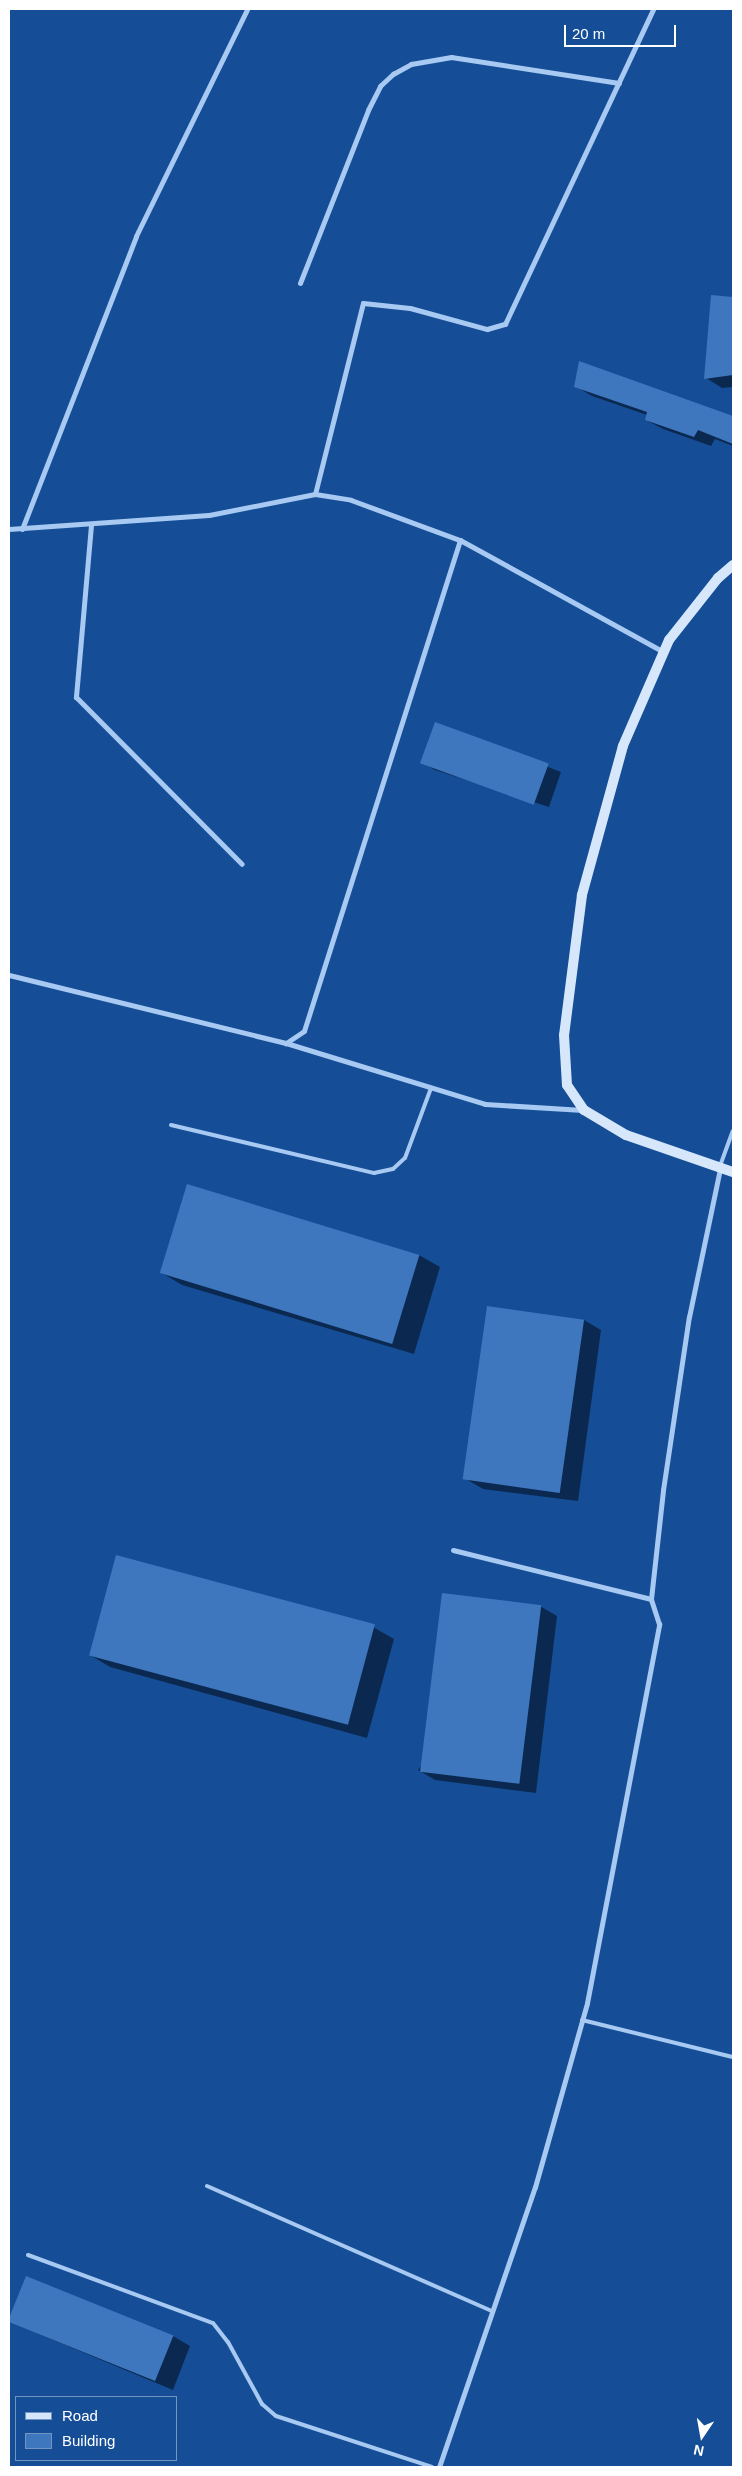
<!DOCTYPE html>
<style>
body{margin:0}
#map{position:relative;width:742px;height:2476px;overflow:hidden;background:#154e97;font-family:Helvetica,sans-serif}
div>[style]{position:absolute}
.shadow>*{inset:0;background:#0007}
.building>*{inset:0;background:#3e77be;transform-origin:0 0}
.lane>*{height:4px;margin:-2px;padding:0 2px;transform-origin:2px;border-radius:2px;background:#a7c9f2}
.street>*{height:5px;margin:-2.5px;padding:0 2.5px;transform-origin:2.5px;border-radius:2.5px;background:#a7c9f2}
.secondary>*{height:10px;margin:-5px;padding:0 5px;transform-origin:5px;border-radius:5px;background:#d6e7fc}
span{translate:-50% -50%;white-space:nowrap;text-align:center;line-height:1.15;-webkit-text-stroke:4px #154e97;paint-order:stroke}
.frame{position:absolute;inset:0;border:10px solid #fff;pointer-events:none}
.legend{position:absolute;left:15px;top:2396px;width:162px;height:65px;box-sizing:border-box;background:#154e97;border:1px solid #7395c1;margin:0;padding:6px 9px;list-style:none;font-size:15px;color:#fff}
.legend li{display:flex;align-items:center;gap:10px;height:25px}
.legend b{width:25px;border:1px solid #7395c1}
.north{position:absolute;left:677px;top:2411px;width:50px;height:50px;-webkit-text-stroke:4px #154e97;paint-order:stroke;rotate:192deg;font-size:14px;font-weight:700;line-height:20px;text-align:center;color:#fff}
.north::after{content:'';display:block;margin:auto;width:18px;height:22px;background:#fff;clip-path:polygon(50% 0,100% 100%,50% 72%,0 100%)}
.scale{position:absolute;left:564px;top:25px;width:112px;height:22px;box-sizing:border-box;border:2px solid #fff;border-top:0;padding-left:6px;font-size:15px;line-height:18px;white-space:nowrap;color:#fff;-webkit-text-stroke:4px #154e97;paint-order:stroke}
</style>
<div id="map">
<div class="shadow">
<i style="clip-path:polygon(712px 296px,733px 298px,733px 387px,722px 388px,706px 378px)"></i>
<i style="clip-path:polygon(580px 363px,733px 417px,733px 446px,715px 439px,711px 446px,663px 429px,646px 420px,647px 415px,592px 396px,575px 386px)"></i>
<i style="clip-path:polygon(436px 723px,561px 772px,549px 807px,435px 770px,423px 763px)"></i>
<i style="clip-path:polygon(419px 1255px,440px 1267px,414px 1354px,182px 1285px,162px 1273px)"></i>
<i style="clip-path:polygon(584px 1320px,601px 1330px,578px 1501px,483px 1489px,466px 1479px)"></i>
<i style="clip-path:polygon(540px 1606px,557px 1616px,536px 1793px,435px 1780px,418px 1770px)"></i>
<i style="clip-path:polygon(373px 1627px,394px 1639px,367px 1738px,110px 1667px,90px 1655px)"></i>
<i style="clip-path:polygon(10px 2322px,173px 2336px,190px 2346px,173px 2390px)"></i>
</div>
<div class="building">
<i style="clip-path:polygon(711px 295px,733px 297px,733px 375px,704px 379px)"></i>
<i style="clip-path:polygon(579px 361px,733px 416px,733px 444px,698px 430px,694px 437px,645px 420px,647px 412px,574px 387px)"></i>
<i style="left:435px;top:722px;width:121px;height:44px;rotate:20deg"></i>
<i style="left:187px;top:1184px;width:243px;height:93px;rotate:17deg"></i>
<i style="left:487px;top:1306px;width:98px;height:175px;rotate:8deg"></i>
<i style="left:116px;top:1555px;width:268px;height:104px;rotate:15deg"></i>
<i style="left:442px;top:1593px;width:100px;height:180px;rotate:7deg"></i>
<i style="left:26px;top:2276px;width:159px;height:49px;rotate:22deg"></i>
</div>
<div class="lane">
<i style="left:171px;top:1125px;width:209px;rotate:13.3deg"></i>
<i style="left:374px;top:1173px;width:19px;rotate:-12deg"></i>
<i style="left:393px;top:1169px;width:16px;rotate:-43deg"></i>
<i style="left:405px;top:1158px;width:75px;rotate:-69.6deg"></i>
<i style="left:720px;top:1166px;width:37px;rotate:-70deg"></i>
<i style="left:582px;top:2020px;width:155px;rotate:13.8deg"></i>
<i style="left:207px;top:2186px;width:311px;rotate:23.7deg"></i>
<i style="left:28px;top:2255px;width:197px;rotate:20.2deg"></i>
<i style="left:213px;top:2323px;width:24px;rotate:52deg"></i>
<i style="left:228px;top:2342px;width:71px;rotate:61.3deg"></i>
<i style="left:262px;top:2404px;width:18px;rotate:41deg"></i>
<i style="left:276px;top:2416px;width:164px;rotate:18.1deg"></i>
</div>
<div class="street">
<i style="left:300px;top:283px;width:186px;rotate:-68.5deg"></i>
<i style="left:368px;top:110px;width:27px;rotate:-63deg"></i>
<i style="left:380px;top:86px;width:18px;rotate:-43deg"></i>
<i style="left:393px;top:74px;width:21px;rotate:-29deg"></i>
<i style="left:411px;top:64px;width:41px;rotate:-9.9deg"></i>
<i style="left:451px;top:57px;width:170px;rotate:8.8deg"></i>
<i style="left:315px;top:494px;width:197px;rotate:-75.9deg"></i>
<i style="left:363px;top:303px;width:47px;rotate:6.1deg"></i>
<i style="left:410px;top:308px;width:80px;rotate:15.3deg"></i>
<i style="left:487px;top:329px;width:19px;rotate:-16deg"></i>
<i style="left:505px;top:324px;width:348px;rotate:-64.8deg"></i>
<i style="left:91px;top:525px;width:173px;rotate:95deg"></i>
<i style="left:76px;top:697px;width:235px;rotate:45.2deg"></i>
<i style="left:9px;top:529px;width:200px;rotate:-4deg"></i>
<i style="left:209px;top:515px;width:108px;rotate:-11.2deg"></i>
<i style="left:315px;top:494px;width:36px;rotate:9deg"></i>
<i style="left:351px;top:500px;width:116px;rotate:20.2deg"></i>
<i style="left:460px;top:540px;width:515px;rotate:107.63deg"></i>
<i style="left:304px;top:1031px;width:22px;rotate:146deg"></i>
<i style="left:286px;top:1043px;width:208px;rotate:17deg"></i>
<i style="left:485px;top:1104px;width:98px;rotate:3.5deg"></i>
<i style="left:22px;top:529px;width:314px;rotate:-68.7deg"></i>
<i style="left:136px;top:236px;width:253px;rotate:-63.9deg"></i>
<i style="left:460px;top:540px;width:233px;rotate:28.8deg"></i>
<i style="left:9px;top:975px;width:285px;rotate:13.8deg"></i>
<i style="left:453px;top:1550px;width:204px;rotate:13.9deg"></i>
<i style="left:439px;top:2467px;width:296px;rotate:-71.1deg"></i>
<i style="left:535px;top:2187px;width:191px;rotate:-74.2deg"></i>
<i style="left:587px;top:2003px;width:386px;rotate:-79.2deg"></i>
<i style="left:659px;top:1624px;width:26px;rotate:-108deg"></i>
<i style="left:651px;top:1599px;width:110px;rotate:-83.7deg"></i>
<i style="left:663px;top:1490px;width:175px;rotate:-81.5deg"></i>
<i style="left:689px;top:1317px;width:152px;rotate:-78.2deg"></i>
</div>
<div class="secondary">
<i style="left:733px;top:565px;width:20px;rotate:139deg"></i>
<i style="left:718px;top:578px;width:79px;rotate:128.3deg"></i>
<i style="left:669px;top:640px;width:116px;rotate:113.5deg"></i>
<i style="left:623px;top:746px;width:155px;rotate:105.4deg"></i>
<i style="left:582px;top:895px;width:141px;rotate:97.3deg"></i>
<i style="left:564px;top:1035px;width:50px;rotate:86.6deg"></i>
<i style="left:567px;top:1085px;width:30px;rotate:56deg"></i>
<i style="left:584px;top:1110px;width:49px;rotate:30.8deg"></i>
<i style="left:626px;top:1135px;width:113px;rotate:19.1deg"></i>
</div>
<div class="frame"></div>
<ul class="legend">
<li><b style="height:6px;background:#d6e7fc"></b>Road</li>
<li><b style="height:14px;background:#3e77be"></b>Building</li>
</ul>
<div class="north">N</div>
<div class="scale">20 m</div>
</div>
